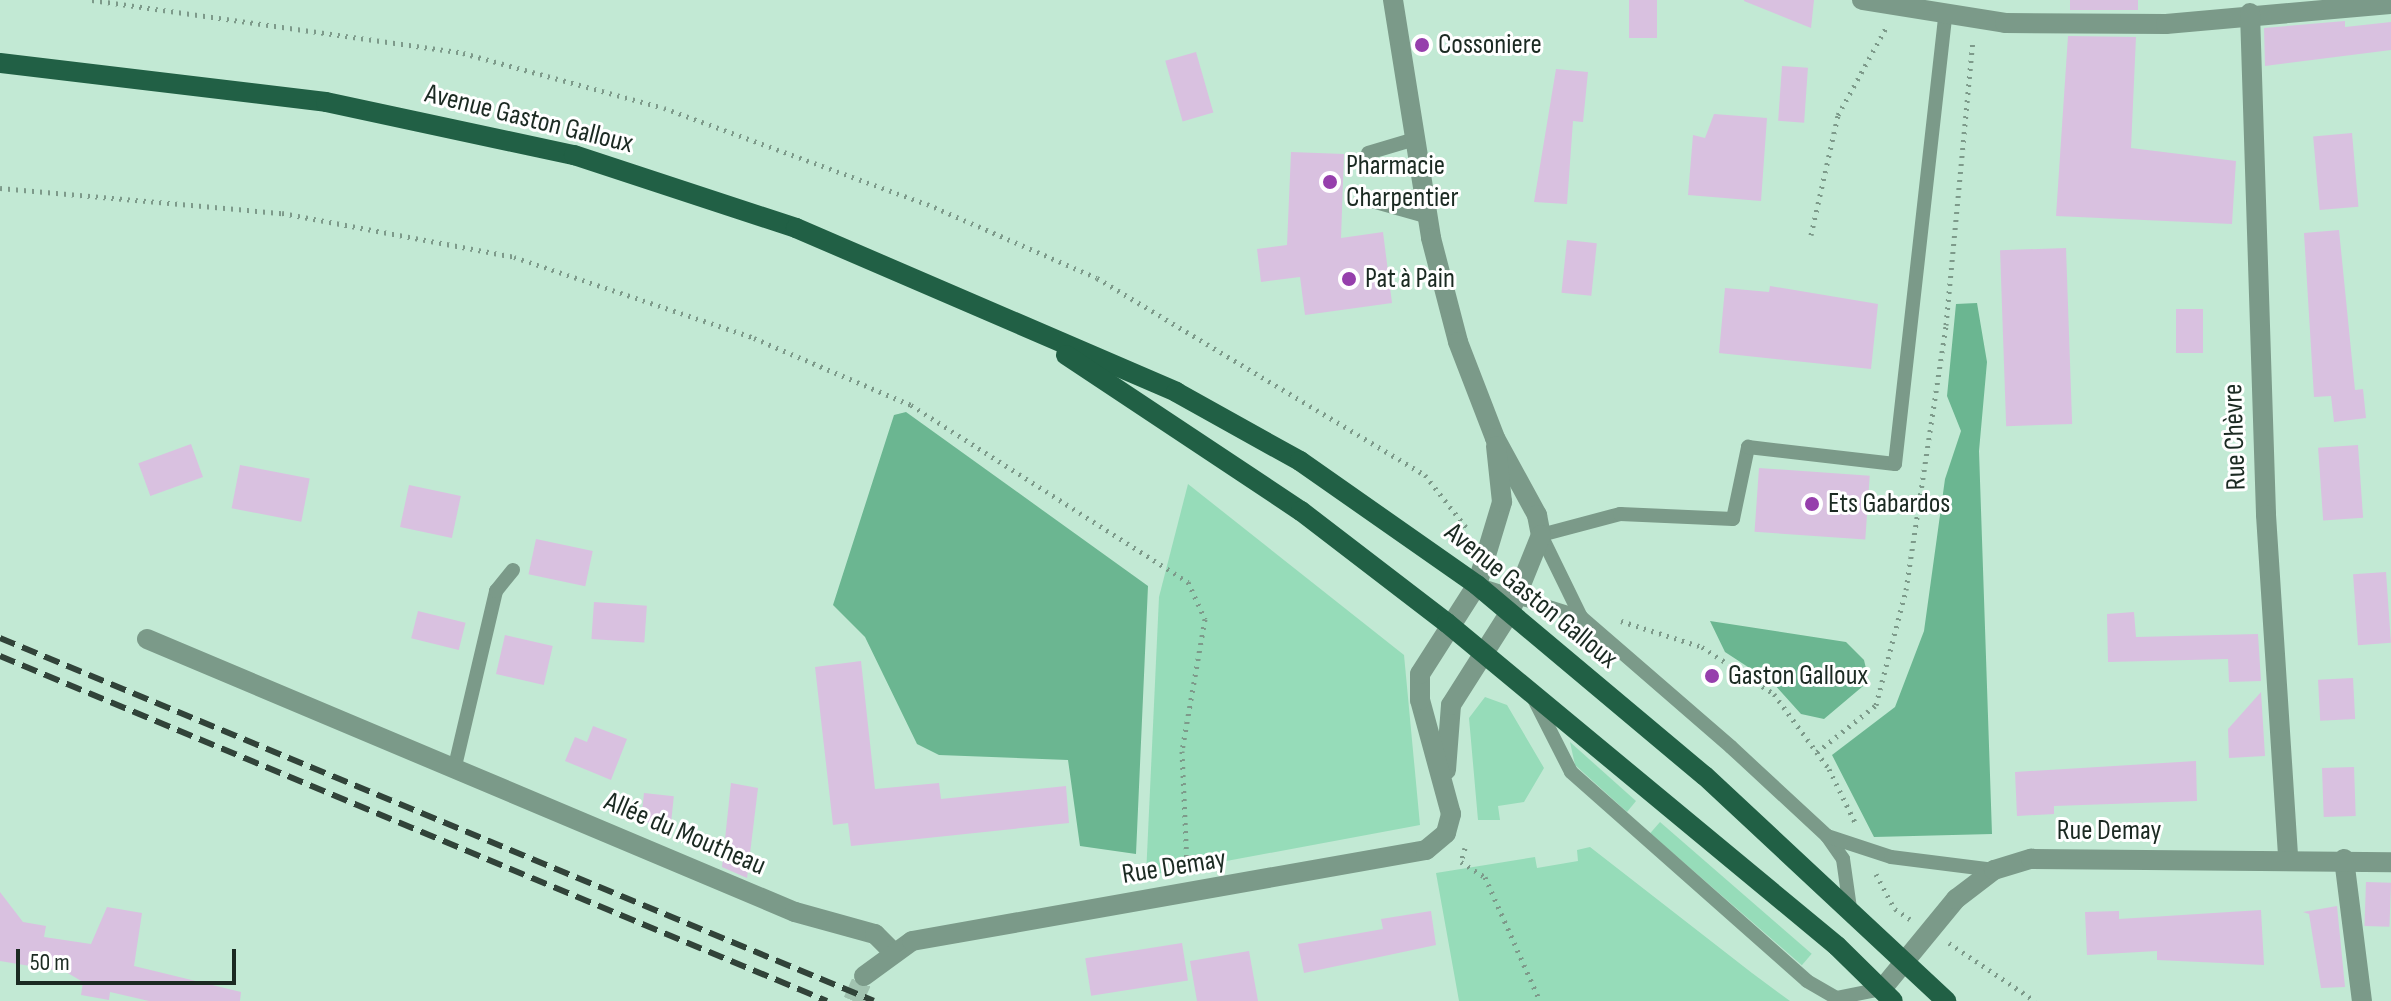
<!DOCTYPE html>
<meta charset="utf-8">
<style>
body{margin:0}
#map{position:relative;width:2391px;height:1001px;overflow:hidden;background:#c2e9d4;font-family:"Sofia Sans Condensed",sans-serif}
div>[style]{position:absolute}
.green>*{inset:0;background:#96dcb9;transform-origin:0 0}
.forest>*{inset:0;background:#6bb691}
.building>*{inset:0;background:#d9c1e0;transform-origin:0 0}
.minor-tunnel>*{height:20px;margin-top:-10px;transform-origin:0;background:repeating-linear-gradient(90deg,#a1c3b0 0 20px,transparent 0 30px)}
.path>*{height:5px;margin-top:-2.5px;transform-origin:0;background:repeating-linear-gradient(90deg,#7d9a8a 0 2px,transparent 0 8px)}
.service>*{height:14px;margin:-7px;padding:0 7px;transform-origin:7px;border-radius:7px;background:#7b9a89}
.minor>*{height:20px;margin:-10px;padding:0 10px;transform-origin:10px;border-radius:10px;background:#7b9a89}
.tertiary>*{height:20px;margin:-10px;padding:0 10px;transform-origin:10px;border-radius:10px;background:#7b9a89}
.primary>*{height:20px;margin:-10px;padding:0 10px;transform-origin:10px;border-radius:10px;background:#216045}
.rail>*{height:6px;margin-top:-3px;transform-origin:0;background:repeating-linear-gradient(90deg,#314339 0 16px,transparent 0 24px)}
.dots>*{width:22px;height:22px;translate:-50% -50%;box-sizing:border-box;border:4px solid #fff;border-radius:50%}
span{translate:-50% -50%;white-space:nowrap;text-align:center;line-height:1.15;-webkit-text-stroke:6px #fff;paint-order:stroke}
.poi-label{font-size:28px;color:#1b2a22}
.left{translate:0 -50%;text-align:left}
.street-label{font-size:28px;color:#1b2a22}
.scale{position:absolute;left:16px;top:949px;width:220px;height:36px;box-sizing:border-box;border:4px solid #1b2a22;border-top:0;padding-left:10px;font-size:24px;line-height:28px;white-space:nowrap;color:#1b2a22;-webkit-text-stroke:6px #fff;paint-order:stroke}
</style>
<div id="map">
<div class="green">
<i style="clip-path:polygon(1188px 484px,1404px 655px,1420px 825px,1146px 876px,1159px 597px)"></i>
<i style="clip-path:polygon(1485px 697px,1507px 705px,1544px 768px,1524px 802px,1498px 806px,1500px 820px,1478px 820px,1469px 718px)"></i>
<i style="clip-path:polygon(1570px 742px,1636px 801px,1627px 812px,1575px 765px)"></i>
<i style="left:1660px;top:822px;width:201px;height:15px;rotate:41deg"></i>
<i style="clip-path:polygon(1590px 847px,1752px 973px,1790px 1001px,1459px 1001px,1436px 873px,1535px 857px,1537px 868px,1578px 861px,1577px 850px)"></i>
</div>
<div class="forest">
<i style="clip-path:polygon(1977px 303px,1987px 362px,1979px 451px,1992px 834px,1874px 837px,1832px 755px,1895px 707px,1924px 631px,1945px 479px,1961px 431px,1947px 396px,1956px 304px)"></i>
<i style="clip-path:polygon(906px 412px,1148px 586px,1136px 854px,1080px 846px,1068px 760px,939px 755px,917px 744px,865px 637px,833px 605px,894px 415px)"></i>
<i style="clip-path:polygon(1710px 621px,1846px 642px,1864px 660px,1869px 681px,1824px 719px,1801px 714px,1774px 684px,1725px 652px)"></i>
</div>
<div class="building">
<i style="left:1629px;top:0;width:28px;height:38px"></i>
<i style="clip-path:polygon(1744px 0,1814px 0,1811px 28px,1744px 1px)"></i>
<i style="left:2070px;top:0;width:68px;height:10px"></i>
<i style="clip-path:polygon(2345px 21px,2345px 27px,2391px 22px,2391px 50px,2265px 66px,2264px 28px)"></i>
<i style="clip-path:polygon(2068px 36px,2136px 37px,2131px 148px,2236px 161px,2232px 224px,2056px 216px)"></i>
<i style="left:1196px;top:52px;width:63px;height:32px;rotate:74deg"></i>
<i style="left:1782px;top:66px;width:26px;height:55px;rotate:4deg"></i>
<i style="clip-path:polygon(1556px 69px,1588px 72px,1583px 122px,1573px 121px,1567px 204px,1534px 202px)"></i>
<i style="clip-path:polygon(1714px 114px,1767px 118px,1761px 201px,1688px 195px,1693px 135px,1705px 138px)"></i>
<i style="left:2352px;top:133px;width:74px;height:39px;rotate:85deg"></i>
<i style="clip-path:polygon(1291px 152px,1344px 154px,1341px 238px,1383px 232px,1392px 303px,1305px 315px,1300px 277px,1261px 282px,1257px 249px,1287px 245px)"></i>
<i style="clip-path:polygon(2339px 230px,2355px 390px,2363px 389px,2366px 418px,2334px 422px,2331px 396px,2314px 397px,2304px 233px)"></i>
<i style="left:1567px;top:240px;width:30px;height:53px;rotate:6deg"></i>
<i style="left:2066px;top:248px;width:176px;height:66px;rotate:88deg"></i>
<i style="clip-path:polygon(1770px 286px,1878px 304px,1871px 369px,1719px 353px,1725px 288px,1769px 292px)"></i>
<i style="left:2176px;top:309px;width:27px;height:44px"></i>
<i style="left:191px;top:444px;width:35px;height:56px;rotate:70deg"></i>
<i style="left:2358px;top:445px;width:73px;height:40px;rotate:86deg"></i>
<i style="left:240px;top:465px;width:71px;height:44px;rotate:11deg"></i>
<i style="left:1759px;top:468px;width:111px;height:64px;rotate:4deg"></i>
<i style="left:409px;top:485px;width:53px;height:43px;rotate:12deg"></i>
<i style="left:536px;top:539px;width:58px;height:36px;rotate:12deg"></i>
<i style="left:2386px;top:572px;width:71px;height:33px;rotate:86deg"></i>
<i style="left:594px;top:602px;width:53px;height:37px;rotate:4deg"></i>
<i style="left:418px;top:611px;width:49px;height:28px;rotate:14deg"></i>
<i style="clip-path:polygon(2134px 612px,2136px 637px,2258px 634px,2261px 681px,2229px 682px,2228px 659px,2108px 662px,2107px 614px)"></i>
<i style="left:505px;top:635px;width:49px;height:40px;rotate:13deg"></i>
<i style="clip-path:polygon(861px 661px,875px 789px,939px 783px,941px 799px,1066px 786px,1069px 823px,851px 846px,848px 823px,833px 825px,815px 667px)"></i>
<i style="left:2353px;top:678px;width:41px;height:35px;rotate:87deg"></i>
<i style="clip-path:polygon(2261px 692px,2265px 756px,2229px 758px,2228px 729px)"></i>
<i style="clip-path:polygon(593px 726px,627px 739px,611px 780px,565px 761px,575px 737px,587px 742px)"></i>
<i style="clip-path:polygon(2196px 761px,2197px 801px,2054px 806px,2054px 814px,2017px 816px,2015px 772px)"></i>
<i style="left:2354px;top:767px;width:49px;height:32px;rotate:88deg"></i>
<i style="clip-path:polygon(731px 783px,758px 788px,747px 878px,722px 867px)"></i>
<i style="left:644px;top:793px;width:30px;height:29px;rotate:6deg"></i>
<i style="left:2366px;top:882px;width:25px;height:44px;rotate:2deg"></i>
<i style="clip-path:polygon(0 892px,23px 922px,46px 926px,44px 937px,91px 944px,107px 907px,142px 913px,134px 966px,241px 992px,240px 1001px,149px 1001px,110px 992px,109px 1000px,81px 995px,83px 982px,66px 972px,0 961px)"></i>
<i style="clip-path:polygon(2337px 906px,2345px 987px,2321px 988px,2309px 914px,2303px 912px)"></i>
<i style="clip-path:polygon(2261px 910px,2264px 965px,2157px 960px,2157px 951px,2087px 955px,2085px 912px,2119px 911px,2119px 919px)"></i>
<i style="clip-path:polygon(1431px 911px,1436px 945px,1304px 973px,1298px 944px,1383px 929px,1381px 919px)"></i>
<i style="left:1182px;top:943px;width:38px;height:98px;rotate:81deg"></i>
<i style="clip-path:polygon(1249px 951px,1258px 1001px,1197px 1001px,1190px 961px)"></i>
</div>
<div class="minor-tunnel">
<i style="left:853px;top:1001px;width:27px;rotate:-66deg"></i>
</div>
<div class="path">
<i style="left:92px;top:0;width:375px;rotate:8.1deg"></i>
<i style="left:463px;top:53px;width:208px;rotate:15.3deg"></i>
<i style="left:664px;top:108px;width:280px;rotate:20.1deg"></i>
<i style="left:927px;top:204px;width:185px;rotate:23.5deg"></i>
<i style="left:1097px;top:278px;width:383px;rotate:31deg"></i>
<i style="left:1425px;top:475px;width:71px;rotate:51.8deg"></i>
<i style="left:0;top:188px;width:283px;rotate:5.1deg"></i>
<i style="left:282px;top:213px;width:236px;rotate:10.7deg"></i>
<i style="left:514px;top:257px;width:253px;rotate:18.6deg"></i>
<i style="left:754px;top:338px;width:171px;rotate:23.1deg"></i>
<i style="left:911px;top:405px;width:329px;rotate:32.6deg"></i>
<i style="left:1188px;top:582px;width:41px;rotate:65.3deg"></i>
<i style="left:1205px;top:619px;width:134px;rotate:99.9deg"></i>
<i style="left:1182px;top:751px;width:116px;rotate:87.5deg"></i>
<i style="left:1811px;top:235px;width:123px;rotate:-77.3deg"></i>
<i style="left:1838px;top:115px;width:102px;rotate:-61.2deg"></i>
<i style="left:1621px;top:621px;width:85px;rotate:17.8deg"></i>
<i style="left:1702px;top:647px;width:86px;rotate:33.1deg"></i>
<i style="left:1774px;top:694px;width:93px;rotate:53.7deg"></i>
<i style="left:1829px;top:769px;width:61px;rotate:63.9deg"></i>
<i style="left:1817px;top:752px;width:75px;rotate:-38.5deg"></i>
<i style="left:1876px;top:705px;width:119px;rotate:-75.4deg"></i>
<i style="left:1906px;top:590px;width:268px;rotate:-81.4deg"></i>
<i style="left:1946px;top:325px;width:284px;rotate:-84.6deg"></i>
<i style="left:1465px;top:848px;width:15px;rotate:106deg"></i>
<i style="left:1461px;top:862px;width:28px;rotate:32deg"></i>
<i style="left:1485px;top:877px;width:136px;rotate:66.1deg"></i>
<i style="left:1876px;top:874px;width:40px;rotate:62deg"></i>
<i style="left:1895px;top:909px;width:18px;rotate:34deg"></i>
<i style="left:1949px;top:943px;width:104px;rotate:34deg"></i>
</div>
<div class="service">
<i style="left:1368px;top:153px;width:49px;rotate:-16.6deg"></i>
<i style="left:1372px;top:201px;width:58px;rotate:15.9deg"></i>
<i style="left:1485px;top:587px;width:101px;rotate:17.4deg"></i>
<i style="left:1581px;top:617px;width:198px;rotate:40.9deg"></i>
<i style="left:1731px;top:747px;width:131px;rotate:42.8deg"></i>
<i style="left:1827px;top:836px;width:28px;rotate:55deg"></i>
<i style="left:1843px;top:859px;width:49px;rotate:81.9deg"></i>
<i style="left:1581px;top:617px;width:91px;rotate:-116deg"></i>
<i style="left:1541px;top:535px;width:82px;rotate:-14.9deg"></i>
<i style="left:1620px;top:514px;width:113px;rotate:2.5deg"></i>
<i style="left:1733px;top:519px;width:74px;rotate:-78.2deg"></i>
<i style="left:1748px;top:447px;width:148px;rotate:6.6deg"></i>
<i style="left:1895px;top:464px;width:452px;rotate:-83.6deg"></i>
<i style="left:1533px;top:697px;width:84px;rotate:63.1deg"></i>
<i style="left:1571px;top:772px;width:315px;rotate:41.5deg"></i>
<i style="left:1807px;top:981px;width:34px;rotate:30deg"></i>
<i style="left:1836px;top:998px;width:47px;rotate:-11.1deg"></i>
<i style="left:455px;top:766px;width:180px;rotate:-76.8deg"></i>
<i style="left:496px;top:591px;width:27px;rotate:-51deg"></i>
<i style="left:1827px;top:836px;width:67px;rotate:18.2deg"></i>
<i style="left:1891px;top:857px;width:104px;rotate:7.2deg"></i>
</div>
<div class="minor">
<i style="left:1862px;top:0;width:145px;rotate:9.1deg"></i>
<i style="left:2005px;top:23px;width:161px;rotate:0.4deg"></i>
<i style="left:2166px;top:24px;width:226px;rotate:-5.1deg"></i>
<i style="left:2250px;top:13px;width:502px;rotate:88.17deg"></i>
<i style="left:2266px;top:515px;width:345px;rotate:86.3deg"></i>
<i style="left:147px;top:639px;width:703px;rotate:22.85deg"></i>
<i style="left:795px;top:912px;width:83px;rotate:15.4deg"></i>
<i style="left:875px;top:934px;width:24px;rotate:45deg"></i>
<i style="left:1446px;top:770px;width:65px;rotate:-85.6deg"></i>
<i style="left:1451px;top:705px;width:110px;rotate:-57.6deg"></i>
<i style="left:2344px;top:859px;width:143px;rotate:82.8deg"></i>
<i style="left:864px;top:976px;width:59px;rotate:-36.1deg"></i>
<i style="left:912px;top:941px;width:522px;rotate:-10.04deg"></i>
<i style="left:1426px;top:850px;width:26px;rotate:-40deg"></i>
<i style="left:1446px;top:833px;width:20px;rotate:-75deg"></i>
<i style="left:1451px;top:814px;width:118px;rotate:-105.2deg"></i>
<i style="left:1420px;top:700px;width:26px;rotate:-90deg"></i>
<i style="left:1420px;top:674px;width:106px;rotate:-57.4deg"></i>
<i style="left:1882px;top:989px;width:117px;rotate:-50.6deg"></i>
<i style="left:1956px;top:899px;width:48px;rotate:-37.3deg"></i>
<i style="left:1994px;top:870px;width:39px;rotate:-17deg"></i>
<i style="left:2031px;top:859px;width:360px;rotate:0.5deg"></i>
</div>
<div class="tertiary">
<i style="left:1393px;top:0;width:241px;rotate:80.9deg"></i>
<i style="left:1431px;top:238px;width:107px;rotate:75.4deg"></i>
<i style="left:1458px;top:342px;width:103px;rotate:68.9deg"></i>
<i style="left:1495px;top:438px;width:88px;rotate:61.4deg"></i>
<i style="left:1537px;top:515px;width:20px;rotate:79deg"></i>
<i style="left:1541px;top:535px;width:83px;rotate:111.9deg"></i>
<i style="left:1477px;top:585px;width:87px;rotate:-73.2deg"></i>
<i style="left:1502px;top:502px;width:56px;rotate:-96.1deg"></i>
</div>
<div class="primary">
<i style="left:0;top:63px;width:328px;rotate:6.8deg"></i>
<i style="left:326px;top:102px;width:254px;rotate:12.1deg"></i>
<i style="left:574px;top:155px;width:234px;rotate:18.2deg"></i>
<i style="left:796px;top:228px;width:414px;rotate:23.3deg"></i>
<i style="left:1176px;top:392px;width:142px;rotate:29.1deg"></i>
<i style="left:1300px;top:461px;width:216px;rotate:35deg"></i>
<i style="left:1477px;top:585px;width:297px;rotate:40deg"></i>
<i style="left:1705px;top:776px;width:330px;rotate:43deg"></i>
<i style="left:1066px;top:355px;width:282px;rotate:33.6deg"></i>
<i style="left:1301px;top:511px;width:184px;rotate:37.5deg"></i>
<i style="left:1447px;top:623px;width:506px;rotate:39.63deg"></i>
<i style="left:1837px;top:946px;width:78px;rotate:44.5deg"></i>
</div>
<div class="rail">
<i style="left:0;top:638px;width:946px;rotate:22.55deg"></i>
<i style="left:0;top:656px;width:896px;rotate:22.64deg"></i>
</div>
<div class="dots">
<i style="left:1422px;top:45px;background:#963fac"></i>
<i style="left:1330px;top:182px;background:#963fac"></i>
<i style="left:1349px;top:279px;background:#963fac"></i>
<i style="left:1812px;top:504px;background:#963fac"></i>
<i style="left:1712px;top:676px;background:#963fac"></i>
</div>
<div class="poi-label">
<span class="left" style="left:1438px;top:45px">Cossoniere</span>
<span class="left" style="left:1346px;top:182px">Pharmacie<br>Charpentier</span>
<span class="left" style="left:1365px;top:279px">Pat à Pain</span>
<span class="left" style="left:1828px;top:504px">Ets Gabardos</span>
<span class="left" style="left:1728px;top:676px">Gaston Galloux</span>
</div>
<div class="street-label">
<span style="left:529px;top:119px;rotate:14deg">Avenue Gaston Galloux</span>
<span style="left:2235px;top:437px;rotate:-92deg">Rue Chèvre</span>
<span style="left:1531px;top:596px;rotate:39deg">Avenue Gaston Galloux</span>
<span style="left:2109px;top:831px">Rue Demay</span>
<span style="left:685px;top:834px;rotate:23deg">Allée du Moutheau</span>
<span style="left:1174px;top:867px;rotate:-9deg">Rue Demay</span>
</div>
<div class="scale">50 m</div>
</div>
